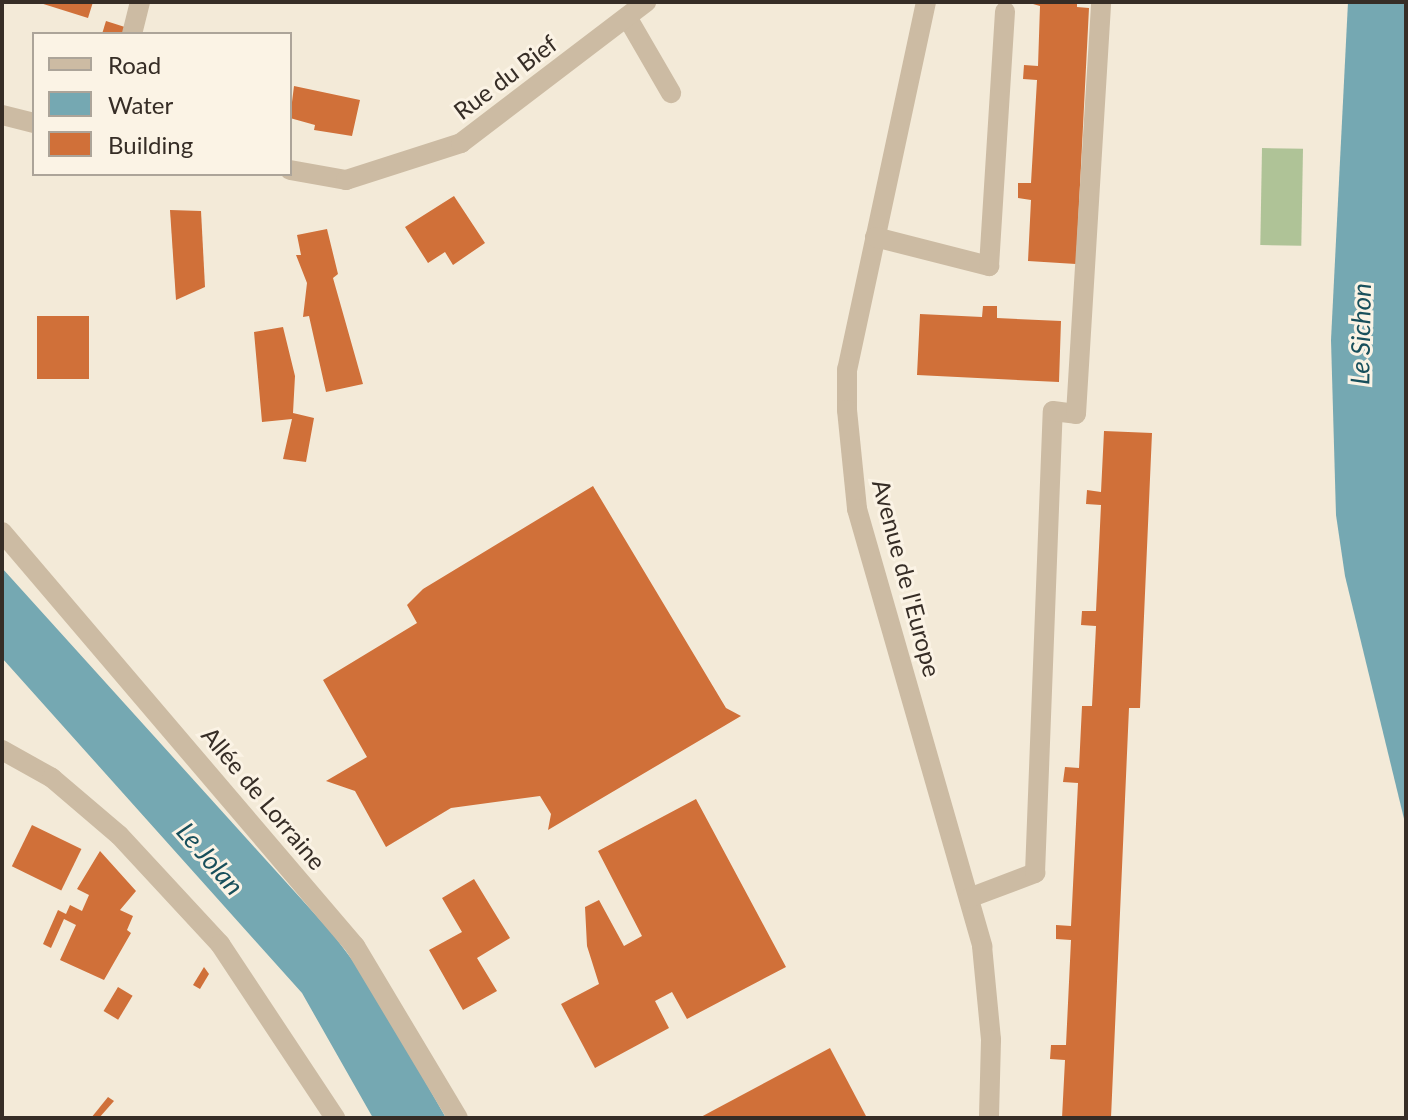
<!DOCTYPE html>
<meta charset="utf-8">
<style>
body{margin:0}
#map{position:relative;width:1408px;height:1120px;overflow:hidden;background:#f3ead8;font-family:Lato,sans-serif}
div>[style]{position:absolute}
.green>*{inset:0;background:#afc397;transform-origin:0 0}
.water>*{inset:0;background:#75a8b2}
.building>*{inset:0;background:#d07039;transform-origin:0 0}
.minor>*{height:20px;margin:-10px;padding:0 10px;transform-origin:10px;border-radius:10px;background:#ccbba3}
span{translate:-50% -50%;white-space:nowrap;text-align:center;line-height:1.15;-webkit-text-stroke:6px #fbf3e5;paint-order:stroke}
.street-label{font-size:24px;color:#362d26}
.water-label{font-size:26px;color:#184f5b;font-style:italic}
.frame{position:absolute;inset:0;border:4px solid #362d26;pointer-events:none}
.legend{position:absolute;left:32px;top:32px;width:260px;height:144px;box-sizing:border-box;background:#fbf3e5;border:2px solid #aca499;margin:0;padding:10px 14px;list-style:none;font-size:24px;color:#362d26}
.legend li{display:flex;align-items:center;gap:16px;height:40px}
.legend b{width:40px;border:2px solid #aca499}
</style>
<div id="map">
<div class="green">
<i style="left:1262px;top:148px;width:41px;height:97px;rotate:1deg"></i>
</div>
<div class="water">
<i style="clip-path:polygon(1348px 2px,1406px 2px,1406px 827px,1345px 576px,1336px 515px,1331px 340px)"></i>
<i style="clip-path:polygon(2px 568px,332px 933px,368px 981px,446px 1118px,373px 1118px,302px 993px,2px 658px)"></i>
</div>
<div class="building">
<i style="clip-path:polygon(37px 2px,93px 2px,88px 18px)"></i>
<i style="clip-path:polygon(1026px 2px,1077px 2px,1077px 7px,1089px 8px,1076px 264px,1028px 261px,1031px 200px,1018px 198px,1018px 183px,1031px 183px,1037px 80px,1023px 79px,1024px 65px,1038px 66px,1040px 6px)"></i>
<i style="clip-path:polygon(106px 21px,128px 28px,126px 34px,102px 34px)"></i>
<i style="clip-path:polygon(294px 86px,360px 100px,352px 136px,314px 130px,315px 125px,290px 118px)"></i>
<i style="clip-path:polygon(454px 196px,485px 243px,453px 265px,445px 252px,428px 263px,405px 227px)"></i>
<i style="clip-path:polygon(170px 210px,201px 211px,205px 287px,176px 300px)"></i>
<i style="clip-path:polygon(327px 229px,338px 274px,333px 278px,363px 384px,326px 392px,309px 316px,303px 317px,307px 283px,296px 255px,301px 255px,297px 235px)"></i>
<i style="clip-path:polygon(983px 306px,997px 306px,997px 318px,1061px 321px,1059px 382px,917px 375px,920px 314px,982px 317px)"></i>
<i style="left:37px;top:316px;width:52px;height:63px"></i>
<i style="clip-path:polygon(283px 327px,295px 376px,293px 413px,314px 418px,306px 462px,283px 459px,292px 419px,262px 422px,254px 332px)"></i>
<i style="clip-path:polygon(1104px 431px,1152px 433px,1140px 708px,1129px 708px,1111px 1118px,1062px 1118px,1065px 1060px,1050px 1059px,1051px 1045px,1066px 1045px,1071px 940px,1056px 939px,1056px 925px,1071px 926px,1078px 783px,1063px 782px,1065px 767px,1079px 768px,1082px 706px,1092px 706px,1096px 626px,1081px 625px,1082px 611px,1096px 611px,1101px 505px,1086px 504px,1087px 490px,1101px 492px)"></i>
<i style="clip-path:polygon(593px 486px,726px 708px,741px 716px,548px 830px,551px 814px,540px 796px,451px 808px,386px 847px,355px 791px,326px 781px,367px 757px,323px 680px,417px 623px,407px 605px,423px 589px)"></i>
<i style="clip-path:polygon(696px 799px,786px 967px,687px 1019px,672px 992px,655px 1001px,669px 1028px,595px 1068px,561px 1004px,599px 984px,587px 946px,585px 907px,599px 900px,624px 946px,642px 936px,598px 851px)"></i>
<i style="left:32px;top:825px;width:55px;height:46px;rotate:26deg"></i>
<i style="clip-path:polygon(100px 851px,136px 891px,120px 910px,133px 916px,127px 930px,131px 933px,104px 980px,60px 960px,76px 925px,64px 919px,51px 948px,43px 944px,58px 910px,66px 914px,70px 905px,82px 911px,89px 895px,77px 889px)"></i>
<i style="clip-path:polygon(474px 879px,510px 938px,477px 958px,497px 991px,463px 1010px,429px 950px,462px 932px,442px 898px)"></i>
<i style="clip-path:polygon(204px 967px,209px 974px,200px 989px,193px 985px)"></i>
<i style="left:118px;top:987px;width:17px;height:28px;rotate:31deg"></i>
<i style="clip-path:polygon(830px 1048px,867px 1118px,699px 1118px)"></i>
<i style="clip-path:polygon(108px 1097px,114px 1101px,99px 1118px,91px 1118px)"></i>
</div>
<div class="minor">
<i style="left:926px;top:2px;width:375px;rotate:102.1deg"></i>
<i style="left:847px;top:369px;width:41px;rotate:90deg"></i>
<i style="left:847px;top:410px;width:100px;rotate:84.2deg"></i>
<i style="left:857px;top:509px;width:455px;rotate:74deg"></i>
<i style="left:982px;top:946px;width:94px;rotate:84.5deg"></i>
<i style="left:991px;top:1040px;width:78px;rotate:91.5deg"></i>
<i style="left:627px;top:17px;width:88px;rotate:59.9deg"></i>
<i style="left:132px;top:34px;width:33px;rotate:-76deg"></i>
<i style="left:2px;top:115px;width:33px;rotate:14deg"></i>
<i style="left:290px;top:170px;width:57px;rotate:10.1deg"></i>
<i style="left:346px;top:180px;width:121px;rotate:-17.8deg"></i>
<i style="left:461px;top:143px;width:233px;rotate:-37.3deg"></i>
<i style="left:875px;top:237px;width:118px;rotate:14.3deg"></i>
<i style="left:989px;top:266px;width:255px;rotate:-86.4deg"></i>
<i style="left:2px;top:532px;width:544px;rotate:49.55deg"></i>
<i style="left:355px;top:946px;width:200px;rotate:59.1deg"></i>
<i style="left:2px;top:750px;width:57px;rotate:29.2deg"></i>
<i style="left:52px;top:778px;width:88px;rotate:40.4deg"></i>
<i style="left:119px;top:835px;width:149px;rotate:47.2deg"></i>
<i style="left:220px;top:944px;width:209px;rotate:56.5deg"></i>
<i style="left:969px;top:898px;width:71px;rotate:-20.7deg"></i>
<i style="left:1035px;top:873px;width:462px;rotate:-87.8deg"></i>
<i style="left:1053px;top:411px;width:23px;rotate:7deg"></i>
<i style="left:1076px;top:414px;width:413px;rotate:-86.5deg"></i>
</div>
<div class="street-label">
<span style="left:505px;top:77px;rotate:-37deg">Rue du Bief</span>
<span style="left:907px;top:578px;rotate:75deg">Avenue de l'Europe</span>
<span style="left:264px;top:798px;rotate:50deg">Allée de Lorraine</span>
</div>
<div class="water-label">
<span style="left:1361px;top:334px;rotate:-89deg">Le Sichon</span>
<span style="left:210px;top:859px;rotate:49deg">Le Jolan</span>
</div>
<div class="frame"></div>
<ul class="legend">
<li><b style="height:10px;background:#ccbba3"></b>Road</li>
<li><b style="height:22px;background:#75a8b2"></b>Water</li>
<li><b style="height:22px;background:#d07039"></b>Building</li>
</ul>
</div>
